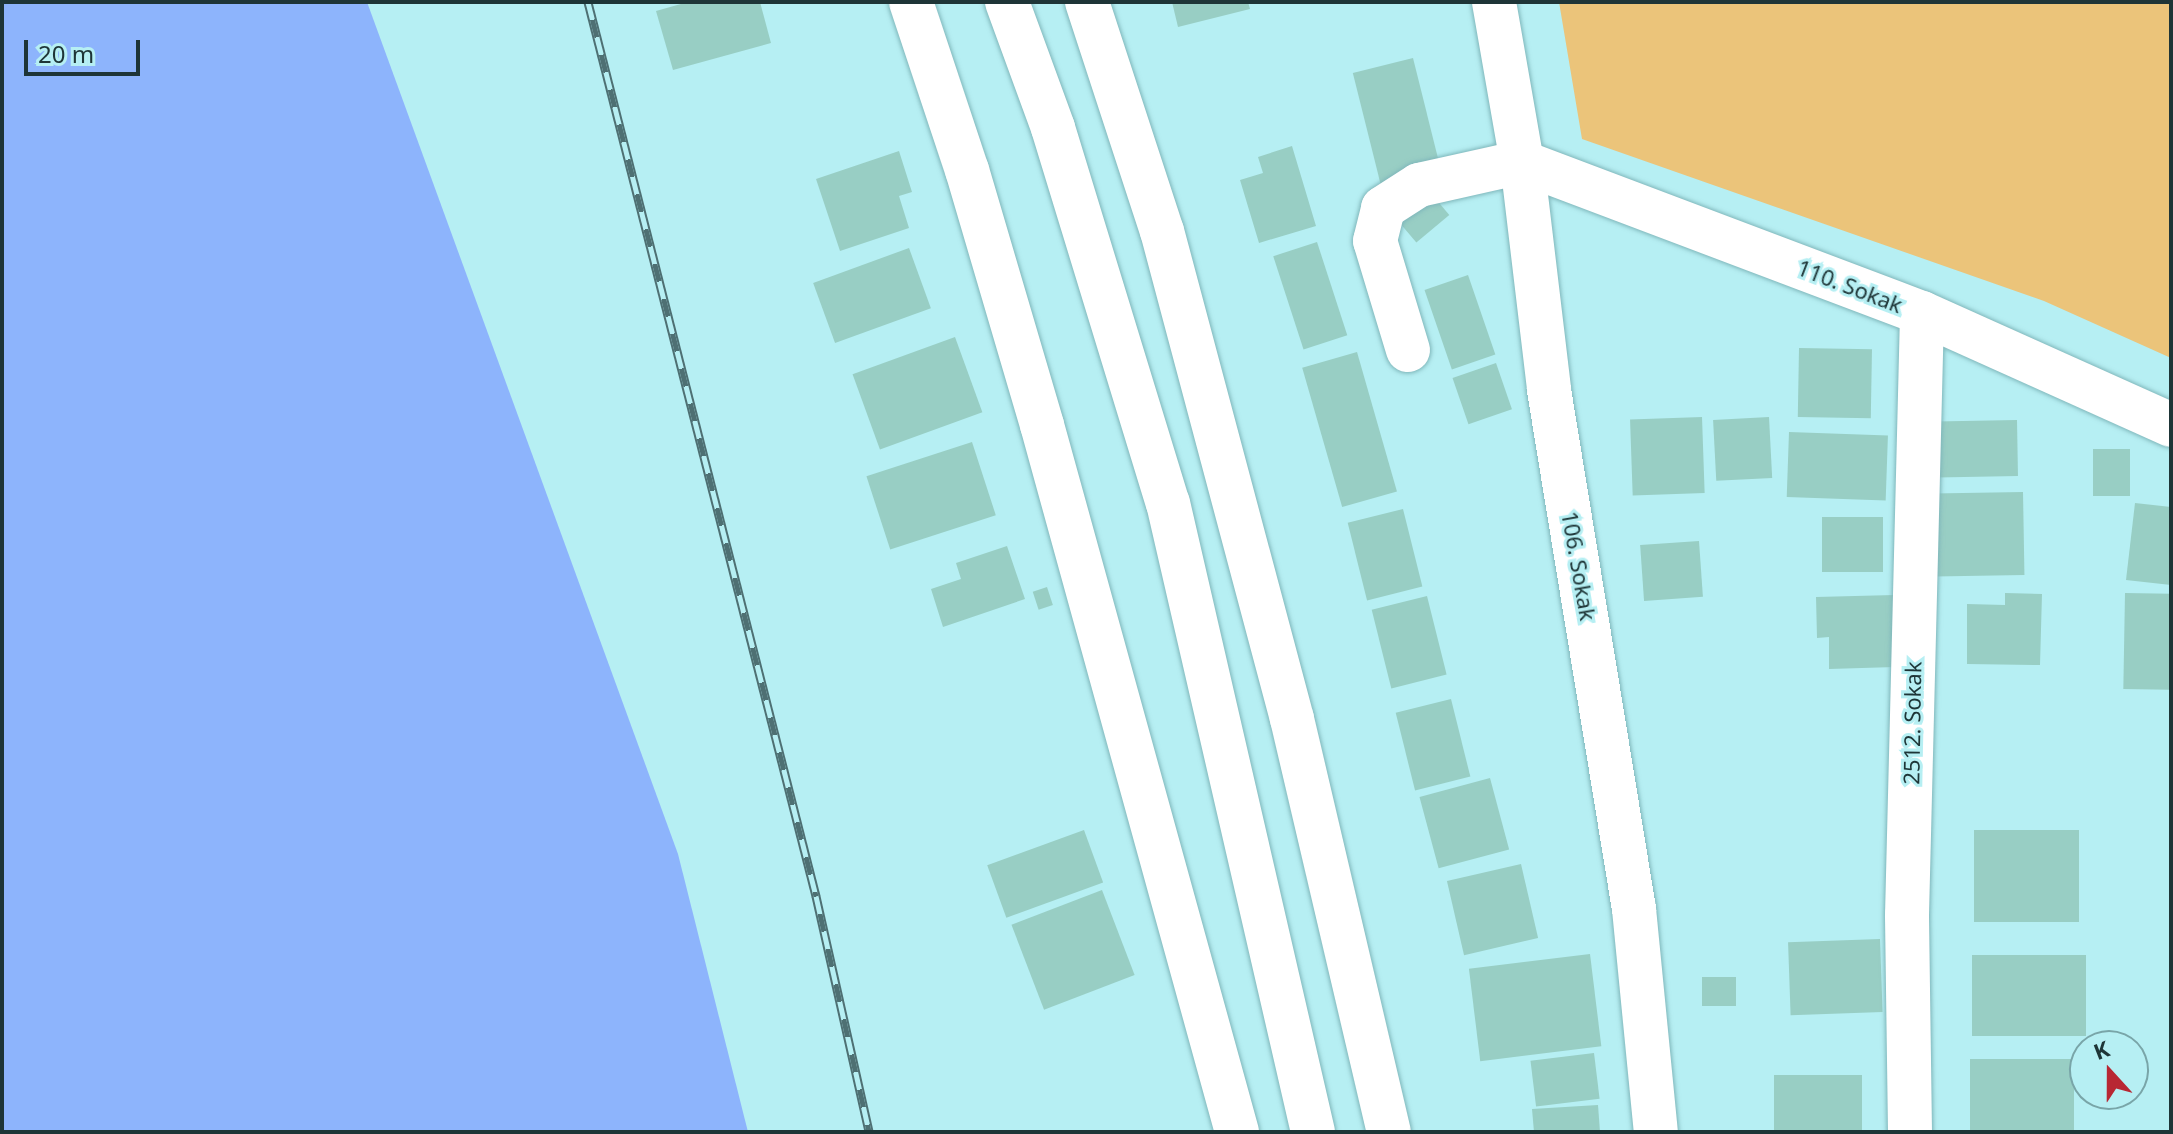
<!DOCTYPE html>
<style>
body{margin:0}
#map{position:relative;width:2173px;height:1134px;overflow:hidden;background:#b6eff3;font-family:"Noto Sans",sans-serif}
div>[style]{position:absolute}
.green>*{inset:0;background:#ebc47a}
.water>*{inset:0;background:#8db4fc}
.building>*{inset:0;background:#98cec4;transform-origin:0 0}
.roads{filter:drop-shadow(0 0 2px #80b7bb) drop-shadow(0 0 2px #80b7bb)}
.minor>*{height:44px;margin:-22px;padding:0 22px;transform-origin:22px;border-radius:22px;background:#fff}
.trunk>*{height:44px;margin:-22px;padding:0 22px;transform-origin:22px;border-radius:22px;background:#fff}
.rail>*{height:9px;margin-top:-4.5px;transform-origin:0;background:repeating-linear-gradient(90deg,#b6eff3 0 18px,#4e7073 0 36px);box-sizing:border-box;border-block:2px solid #4e7073}
span{translate:-50% -50%;white-space:nowrap;text-align:center;line-height:1.15;-webkit-text-stroke:6px #b6eff3;paint-order:stroke}
.street-label{font-size:22px;color:#1e3537}
.frame{position:absolute;inset:0;border:4px solid #1e3537;pointer-events:none}
.north{position:absolute;left:2069px;top:1030px;width:80px;height:80px;box-sizing:border-box;background:#b6eff3;border:2px solid #79a5a8;border-radius:50%;rotate:339deg;font-size:22px;font-weight:700;line-height:32px;text-align:center;color:#1e3537}
.north::after{content:'';display:block;margin:auto;width:28px;height:36px;background:#b82733;clip-path:polygon(50% 0,100% 100%,50% 72%,0 100%)}
.scale{position:absolute;left:24px;top:40px;width:116px;height:36px;box-sizing:border-box;border:4px solid #1e3537;border-top:0;padding-left:10px;font-size:24px;line-height:28px;white-space:nowrap;color:#1e3537;-webkit-text-stroke:6px #b6eff3;paint-order:stroke}
</style>
<div id="map">
<div class="green">
<i style="clip-path:polygon(1559px 2px,2171px 2px,2171px 358px,2044px 301px,1582px 139px)"></i>
</div>
<div class="water">
<i style="clip-path:polygon(2px 2px,367px 2px,678px 854px,748px 1132px,2px 1132px)"></i>
</div>
<div class="building">
<i style="clip-path:polygon(688px 2px,760px 2px,771px 43px,673px 70px,656px 11px)"></i>
<i style="clip-path:polygon(1172px 2px,1248px 2px,1250px 9px,1178px 27px)"></i>
<i style="left:1413px;top:58px;width:116px;height:62px;rotate:76deg"></i>
<i style="clip-path:polygon(1292px 146px,1316px 226px,1259px 243px,1240px 180px,1263px 173px,1258px 157px)"></i>
<i style="clip-path:polygon(899px 151px,912px 192px,899px 196px,909px 228px,840px 251px,816px 179px)"></i>
<i style="left:1430px;top:192px;width:30px;height:43px;rotate:50deg"></i>
<i style="left:1317px;top:242px;width:98px;height:46px;rotate:72deg"></i>
<i style="left:909px;top:248px;width:64px;height:102px;rotate:70deg"></i>
<i style="left:1468px;top:275px;width:84px;height:46px;rotate:71deg"></i>
<i style="left:955px;top:337px;width:80px;height:109px;rotate:70deg"></i>
<i style="left:1799px;top:348px;width:73px;height:69px;rotate:1deg"></i>
<i style="left:1357px;top:352px;width:145px;height:57px;rotate:74deg"></i>
<i style="left:1496px;top:363px;width:49px;height:46px;rotate:71deg"></i>
<i style="left:1702px;top:417px;width:76px;height:72px;rotate:88deg"></i>
<i style="left:1769px;top:417px;width:61px;height:56px;rotate:87deg"></i>
<i style="left:2017px;top:420px;width:56px;height:81px;rotate:89deg"></i>
<i style="left:1789px;top:432px;width:99px;height:65px;rotate:2deg"></i>
<i style="left:972px;top:442px;width:77px;height:111px;rotate:72deg"></i>
<i style="left:2093px;top:449px;width:37px;height:47px"></i>
<i style="left:2023px;top:492px;width:83px;height:90px;rotate:89deg"></i>
<i style="clip-path:polygon(2135px 503px,2171px 507px,2171px 585px,2126px 580px)"></i>
<i style="left:1403px;top:509px;width:80px;height:57px;rotate:76deg"></i>
<i style="left:1822px;top:517px;width:61px;height:55px"></i>
<i style="left:1699px;top:541px;width:56px;height:59px;rotate:86deg"></i>
<i style="clip-path:polygon(1007px 546px,1025px 599px,943px 627px,931px 589px,961px 579px,956px 563px)"></i>
<i style="left:1047px;top:587px;width:19px;height:15px;rotate:72deg"></i>
<i style="clip-path:polygon(2005px 593px,2042px 594px,2040px 665px,1967px 664px,1967px 604px,2005px 605px)"></i>
<i style="left:2125px;top:593px;width:46px;height:96px;rotate:1deg"></i>
<i style="clip-path:polygon(1894px 595px,1895px 667px,1829px 669px,1829px 637px,1817px 638px,1816px 597px)"></i>
<i style="left:1427px;top:596px;width:81px;height:57px;rotate:76deg"></i>
<i style="left:1451px;top:699px;width:80px;height:57px;rotate:76deg"></i>
<i style="left:1490px;top:778px;width:74px;height:73px;rotate:75deg"></i>
<i style="left:1084px;top:830px;width:56px;height:103px;rotate:70deg"></i>
<i style="left:1974px;top:830px;width:105px;height:92px"></i>
<i style="left:1521px;top:864px;width:76px;height:76px;rotate:77deg"></i>
<i style="left:1102px;top:890px;width:91px;height:97px;rotate:69deg"></i>
<i style="left:1880px;top:939px;width:73px;height:92px;rotate:88deg"></i>
<i style="left:1590px;top:954px;width:93px;height:122px;rotate:83deg"></i>
<i style="left:1972px;top:955px;width:114px;height:81px"></i>
<i style="left:1702px;top:977px;width:34px;height:29px"></i>
<i style="left:1594px;top:1053px;width:46px;height:64px;rotate:83deg"></i>
<i style="left:1970px;top:1059px;width:104px;height:73px"></i>
<i style="left:1774px;top:1075px;width:88px;height:57px"></i>
<i style="clip-path:polygon(1598px 1105px,1600px 1132px,1534px 1132px,1532px 1109px)"></i>
</div>
<div class="roads">
<div class="minor">
<i style="left:911px;top:2px;width:177px;rotate:71.6deg"></i>
<i style="left:967px;top:170px;width:266px;rotate:73.6deg"></i>
<i style="left:1042px;top:425px;width:733px;rotate:74.58deg"></i>
<i style="left:1494px;top:2px;width:162px;rotate:80.1deg"></i>
<i style="left:1522px;top:162px;width:230px;rotate:83.2deg"></i>
<i style="left:1549px;top:390px;width:526px;rotate:80.7deg"></i>
<i style="left:1634px;top:909px;width:224px;rotate:84.4deg"></i>
<i style="left:1408px;top:350px;width:114px;rotate:-106.8deg"></i>
<i style="left:1375px;top:241px;width:34px;rotate:-76deg"></i>
<i style="left:1383px;top:208px;width:43px;rotate:-32.6deg"></i>
<i style="left:1419px;top:185px;width:106px;rotate:-12.6deg"></i>
<i style="left:1522px;top:162px;width:428px;rotate:20.7deg"></i>
<i style="left:1922px;top:313px;width:273px;rotate:24.2deg"></i>
<i style="left:1910px;top:1132px;width:217px;rotate:-90.8deg"></i>
<i style="left:1907px;top:915px;width:602px;rotate:-88.57deg"></i>
</div>
<div class="trunk">
<i style="left:1007px;top:2px;width:134px;rotate:69.9deg"></i>
<i style="left:1053px;top:128px;width:392px;rotate:73deg"></i>
<i style="left:1168px;top:503px;width:645px;rotate:77.02deg"></i>
<i style="left:1087px;top:2px;width:241px;rotate:71.9deg"></i>
<i style="left:1162px;top:231px;width:505px;rotate:75.08deg"></i>
<i style="left:1292px;top:719px;width:424px;rotate:76.8deg"></i>
</div>
</div>
<div class="rail">
<i style="left:588px;top:2px;width:923px;rotate:75.69deg"></i>
<i style="left:816px;top:896px;width:242px;rotate:77.3deg"></i>
</div>
<div class="street-label">
<span style="left:1850px;top:286px;rotate:21deg">110. Sokak</span>
<span style="left:1579px;top:566px;rotate:80deg">106. Sokak</span>
<span style="left:1912px;top:723px;rotate:-89deg">2512. Sokak</span>
</div>
<div class="frame"></div>
<div class="north">K</div>
<div class="scale">20 m</div>
</div>
